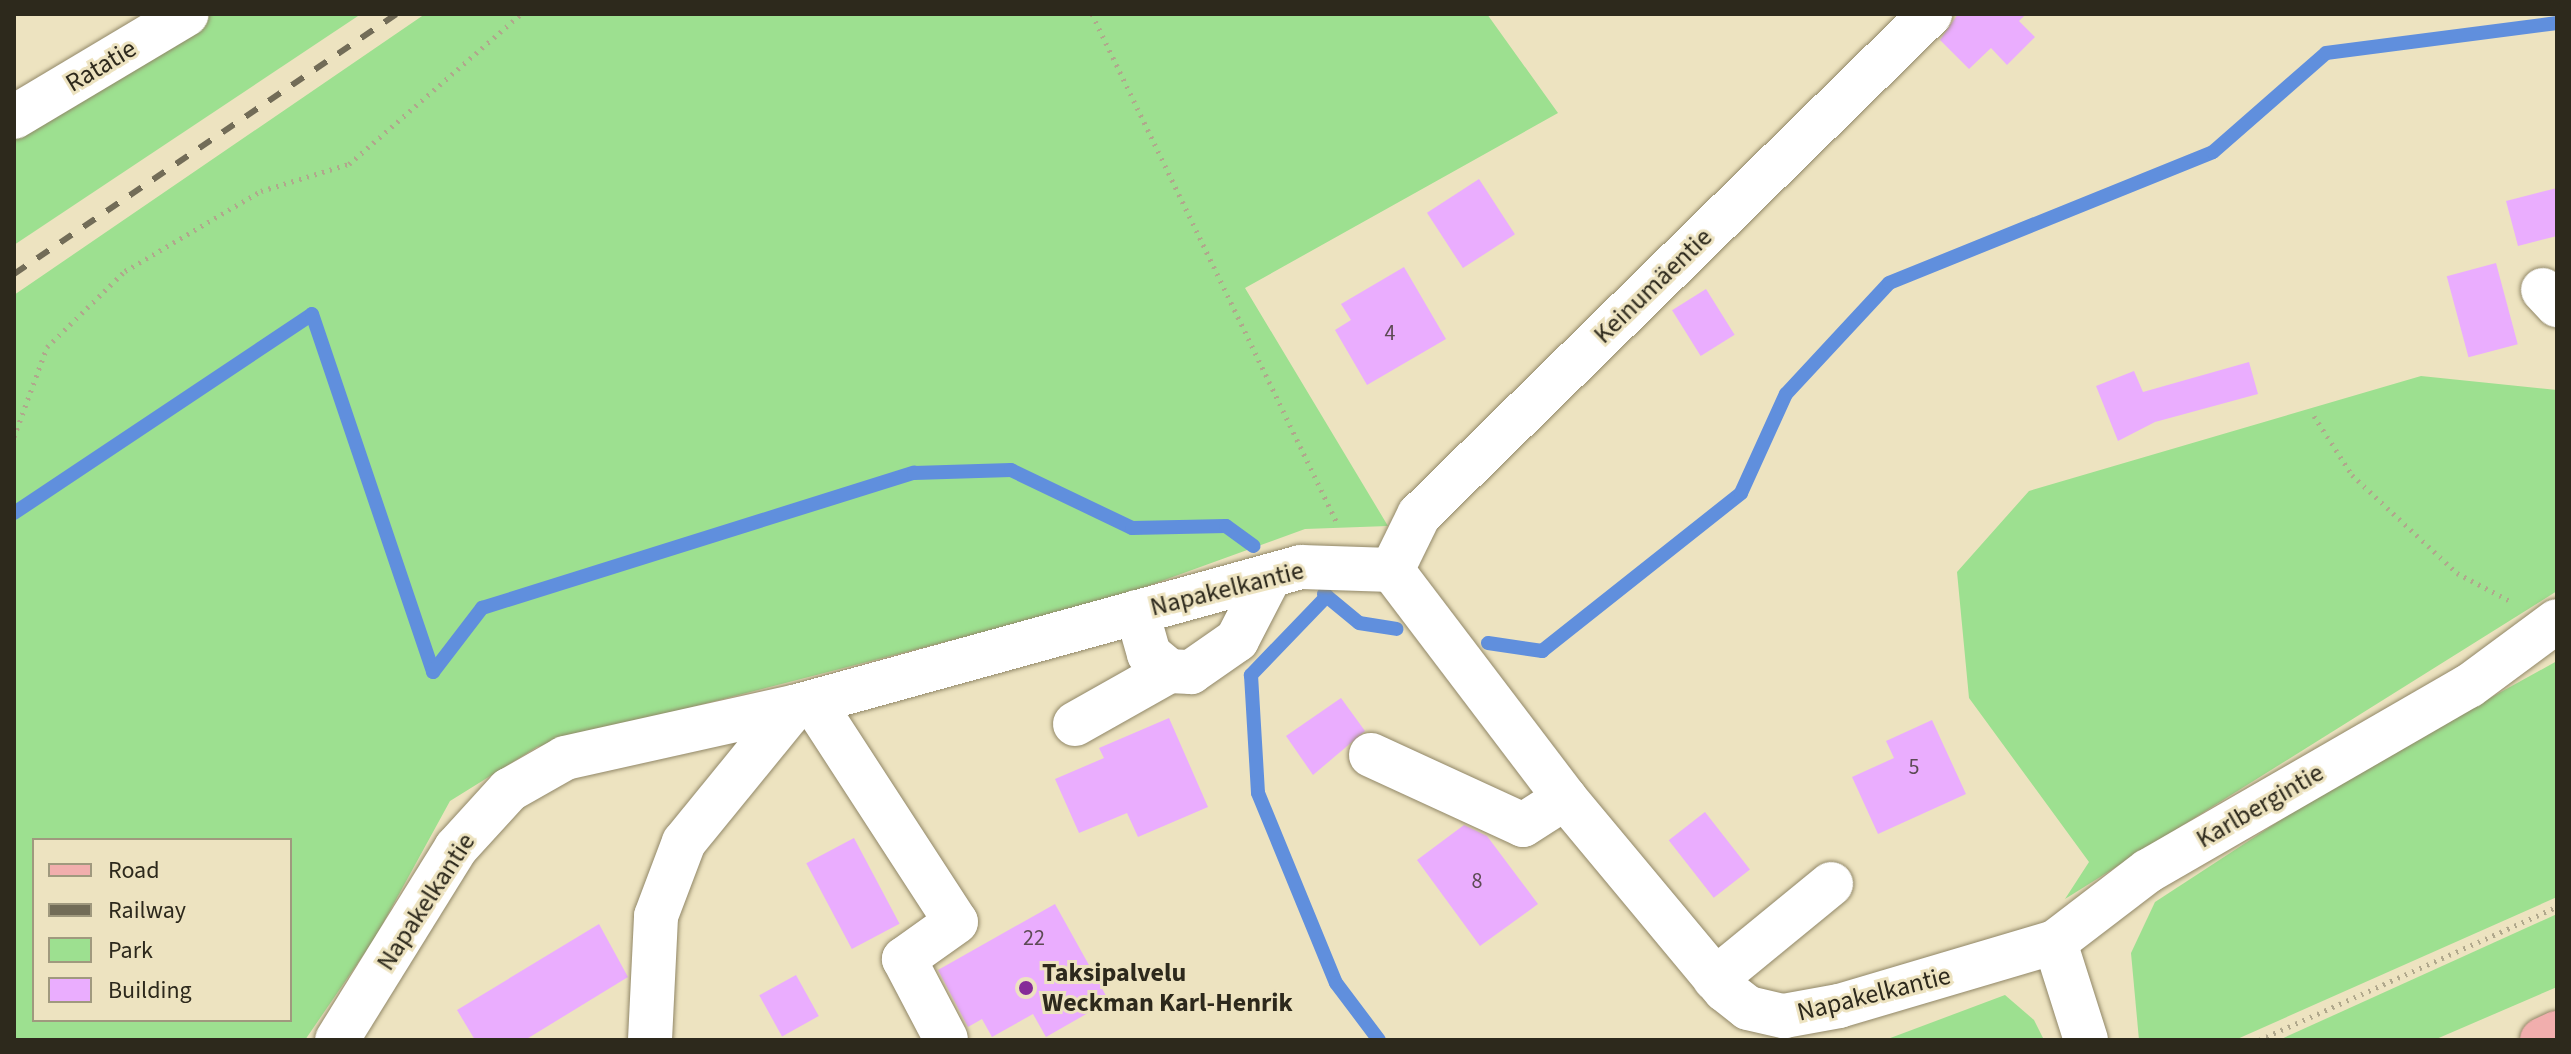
<!DOCTYPE html>
<meta charset="utf-8">
<style>
body{margin:0}
#map{position:relative;width:2571px;height:1054px;overflow:hidden;background:#ede3c0;font-family:"Source Sans 3",sans-serif}
div>[style]{position:absolute}
.green>*{inset:0;background:#9de090}
.stream>*{height:14px;margin:-7px;padding:0 7px;transform-origin:7px;border-radius:7px;background:#608fdd}
.building>*{inset:0;background:#eaadfe;transform-origin:0 0}
.path>*{height:5px;margin-top:-2.5px;transform-origin:0;background:repeating-linear-gradient(90deg,#b0a88c 0 2px,transparent 0 8px)}
.roads{filter:drop-shadow(0 0 2px #918767) drop-shadow(0 0 2px #918767)}
.minor>*{height:44px;margin:-22px;padding:0 22px;transform-origin:22px;border-radius:22px;background:#fff}
.major>*{height:44px;margin:-22px;padding:0 22px;transform-origin:22px;border-radius:22px;background:#f1aead}
.rail>*{height:6px;margin-top:-3px;transform-origin:0;background:repeating-linear-gradient(90deg,#726c57 0 14px,transparent 0 28px)}
.dots>*{width:22px;height:22px;translate:-50% -50%;box-sizing:border-box;border:4px solid #ede3c0;border-radius:50%}
span{translate:-50% -50%;white-space:nowrap;text-align:center;line-height:1.15;-webkit-text-stroke:6px #ede3c0;paint-order:stroke}
.number-label{font-size:22px;color:#5c4a54}
.number-label span{-webkit-text-stroke-width:0}
.street-label{font-size:26px;color:#2d291c}
.poi-label{font-size:26px;color:#2d291c;font-weight:700}
.left{translate:0 -50%;text-align:left}
.frame{position:absolute;inset:0;border:16px solid #2d291c;pointer-events:none}
.legend{position:absolute;left:32px;top:838px;width:260px;height:184px;box-sizing:border-box;background:#ede3c0;border:2px solid #a0997e;margin:0;padding:10px 14px;list-style:none;font-size:24px;color:#2d291c}
.legend li{display:flex;align-items:center;gap:16px;height:40px}
.legend b{width:40px;border:2px solid #a0997e}
</style>
<div id="map">
<div class="green">
<i style="clip-path:polygon(208px 14px,361px 14px,14px 245px,14px 126px)"></i>
<i style="clip-path:polygon(evenodd,425px 14px,1487px 14px,1558px 113px,1245px 288px,1388px 526px,1305px 529px,1112px 599px,537px 747px,450px 801px,375px 938px,305px 1040px,14px 1040px,14px 295px,425px 14px,34px 840px,290px 840px,290px 1020px,34px 1020px,34px 840px)"></i>
<i style="clip-path:polygon(2421px 376px,2557px 390px,2557px 591px,2065px 899px,2089px 862px,1969px 698px,1957px 572px,2029px 491px)"></i>
<i style="clip-path:polygon(2557px 661px,2557px 897px,2235px 1040px,2139px 1040px,2131px 953px,2155px 902px,2342px 780px)"></i>
<i style="clip-path:polygon(2557px 914px,2557px 987px,2434px 1040px,2279px 1040px)"></i>
<i style="clip-path:polygon(2005px 995px,2034px 1020px,2044px 1040px,1885px 1040px)"></i>
</div>
<div class="stream">
<i style="left:14px;top:513px;width:358px;rotate:-33.7deg"></i>
<i style="left:312px;top:314px;width:378px;rotate:71.3deg"></i>
<i style="left:433px;top:672px;width:81px;rotate:-52.6deg"></i>
<i style="left:482px;top:608px;width:453px;rotate:-17.4deg"></i>
<i style="left:914px;top:473px;width:97px;rotate:-1.8deg"></i>
<i style="left:1011px;top:470px;width:134px;rotate:25.6deg"></i>
<i style="left:1132px;top:528px;width:94px;rotate:-1.2deg"></i>
<i style="left:1226px;top:526px;width:34px;rotate:36deg"></i>
<i style="left:1324px;top:594px;width:45px;rotate:39.6deg"></i>
<i style="left:1359px;top:623px;width:38px;rotate:9deg"></i>
<i style="left:1327px;top:596px;width:110px;rotate:133.9deg"></i>
<i style="left:1251px;top:675px;width:118px;rotate:86.6deg"></i>
<i style="left:1258px;top:793px;width:205px;rotate:67.7deg"></i>
<i style="left:1336px;top:983px;width:71px;rotate:53deg"></i>
<i style="left:1488px;top:643px;width:55px;rotate:8.4deg"></i>
<i style="left:1542px;top:651px;width:254px;rotate:-38.4deg"></i>
<i style="left:1741px;top:493px;width:109px;rotate:-65.6deg"></i>
<i style="left:1786px;top:394px;width:151px;rotate:-47.1deg"></i>
<i style="left:1889px;top:283px;width:349px;rotate:-22deg"></i>
<i style="left:2213px;top:152px;width:150px;rotate:-41.2deg"></i>
<i style="left:2326px;top:53px;width:233px;rotate:-7.4deg"></i>
</div>
<div class="building">
<i style="clip-path:polygon(1958px 14px,2026px 14px,2019px 21px,2035px 37px,2007px 65px,1991px 48px,1969px 69px,1940px 40px)"></i>
<i style="left:1479px;top:179px;width:66px;height:62px;rotate:57deg"></i>
<i style="clip-path:polygon(2557px 188px,2557px 236px,2518px 246px,2506px 201px)"></i>
<i style="left:2496px;top:263px;width:84px;height:51px;rotate:75deg"></i>
<i style="clip-path:polygon(1404px 267px,1446px 339px,1367px 385px,1335px 330px,1351px 320px,1341px 304px)"></i>
<i style="left:1706px;top:289px;width:54px;height:40px;rotate:58deg"></i>
<i style="clip-path:polygon(2249px 362px,2258px 394px,2155px 422px,2118px 441px,2096px 386px,2134px 371px,2143px 392px)"></i>
<i style="clip-path:polygon(1341px 698px,1365px 731px,1313px 775px,1286px 736px)"></i>
<i style="clip-path:polygon(1169px 718px,1208px 807px,1138px 837px,1127px 813px,1079px 833px,1055px 779px,1104px 758px,1099px 748px)"></i>
<i style="clip-path:polygon(1932px 720px,1966px 794px,1878px 834px,1852px 777px,1894px 758px,1886px 741px)"></i>
<i style="left:1705px;top:812px;width:73px;height:46px;rotate:52deg"></i>
<i style="clip-path:polygon(1464px 825px,1487px 836px,1538px 904px,1480px 946px,1417px 860px)"></i>
<i style="left:854px;top:838px;width:97px;height:54px;rotate:62deg"></i>
<i style="clip-path:polygon(1055px 904px,1109px 1001px,1046px 1037px,1033px 1014px,992px 1037px,982px 1019px,968px 1027px,938px 970px)"></i>
<i style="clip-path:polygon(599px 924px,628px 977px,525px 1040px,475px 1040px,457px 1010px)"></i>
<i style="left:796px;top:975px;width:47px;height:42px;rotate:61deg"></i>
</div>
<div class="path">
<i style="left:1092px;top:14px;width:567px;rotate:64.29deg"></i>
<i style="left:2314px;top:416px;width:70px;rotate:57.2deg"></i>
<i style="left:2352px;top:475px;width:144px;rotate:43deg"></i>
<i style="left:2457px;top:573px;width:60px;rotate:27.8deg"></i>
<i style="left:14px;top:437px;width:96px;rotate:-69.9deg"></i>
<i style="left:47px;top:347px;width:109px;rotate:-44.3deg"></i>
<i style="left:125px;top:271px;width:158px;rotate:-30.5deg"></i>
<i style="left:261px;top:191px;width:92px;rotate:-17.1deg"></i>
<i style="left:349px;top:164px;width:228px;rotate:-41.1deg"></i>
<i style="left:2259px;top:1040px;width:326px;rotate:-24.1deg"></i>
</div>
<div class="roads">
<div class="minor">
<i style="left:14px;top:117px;width:201px;rotate:-30.8deg"></i>
<i style="left:2543px;top:290px;width:21px;rotate:47deg"></i>
<i style="left:1392px;top:570px;width:61px;rotate:-63.9deg"></i>
<i style="left:1419px;top:515px;width:716px;rotate:-44.43deg"></i>
<i style="left:1137px;top:612px;width:44px;rotate:74.1deg"></i>
<i style="left:1149px;top:654px;width:26px;rotate:40deg"></i>
<i style="left:1169px;top:671px;width:22px;rotate:3deg"></i>
<i style="left:1191px;top:672px;width:56px;rotate:-34.8deg"></i>
<i style="left:1237px;top:640px;width:72px;rotate:-62.7deg"></i>
<i style="left:813px;top:702px;width:262px;rotate:57deg"></i>
<i style="left:956px;top:922px;width:64px;rotate:144.6deg"></i>
<i style="left:904px;top:959px;width:90px;rotate:62.3deg"></i>
<i style="left:1075px;top:724px;width:108px;rotate:-29.4deg"></i>
<i style="left:1371px;top:755px;width:167px;rotate:24.7deg"></i>
<i style="left:1523px;top:825px;width:50px;rotate:-32.7deg"></i>
<i style="left:1715px;top:979px;width:150px;rotate:-39.3deg"></i>
<i style="left:337px;top:1040px;width:226px;rotate:-58.2deg"></i>
<i style="left:456px;top:848px;width:79px;rotate:-47.6deg"></i>
<i style="left:509px;top:790px;width:64px;rotate:-29.7deg"></i>
<i style="left:565px;top:758px;width:235px;rotate:-12.6deg"></i>
<i style="left:794px;top:707px;width:526px;rotate:-15.44deg"></i>
<i style="left:1301px;top:567px;width:91px;rotate:1.9deg"></i>
<i style="left:1392px;top:570px;width:286px;rotate:52.8deg"></i>
<i style="left:1565px;top:798px;width:250px;rotate:50.2deg"></i>
<i style="left:1725px;top:990px;width:29px;rotate:38deg"></i>
<i style="left:1748px;top:1008px;width:37px;rotate:13deg"></i>
<i style="left:1784px;top:1016px;width:56px;rotate:-10.3deg"></i>
<i style="left:1839px;top:1006px;width:225px;rotate:-16.5deg"></i>
<i style="left:650px;top:1040px;width:124px;rotate:-87.2deg"></i>
<i style="left:656px;top:916px;width:79px;rotate:-69.3deg"></i>
<i style="left:684px;top:842px;width:174px;rotate:-50.8deg"></i>
<i style="left:2086px;top:1040px;width:103px;rotate:-107.6deg"></i>
<i style="left:2055px;top:942px;width:117px;rotate:-37.4deg"></i>
<i style="left:2148px;top:871px;width:370px;rotate:-30deg"></i>
<i style="left:2469px;top:686px;width:109px;rotate:-36.5deg"></i>
</div>
<div class="major">
<i style="left:2542px;top:1040px;width:17px;rotate:-25deg"></i>
</div>
</div>
<div class="rail">
<i style="left:14px;top:274px;width:462px;rotate:-34.2deg"></i>
</div>
<div class="dots">
<i style="left:1026px;top:988px;background:#852b98"></i>
</div>
<div class="number-label">
<span style="left:1390px;top:334px">4</span>
<span style="left:1914px;top:768px">5</span>
<span style="left:1477px;top:882px">8</span>
<span style="left:1034px;top:939px">22</span>
</div>
<div class="street-label">
<span style="left:101px;top:66px;rotate:-31deg">Ratatie</span>
<span style="left:1653px;top:286px;rotate:-44deg">Keinumäentie</span>
<span style="left:1227px;top:589px;rotate:-14deg">Napakelkantie</span>
<span style="left:2260px;top:806px;rotate:-30deg">Karlbergintie</span>
<span style="left:426px;top:902px;rotate:-57deg">Napakelkantie</span>
<span style="left:1874px;top:994px;rotate:-14deg">Napakelkantie</span>
</div>
<div class="poi-label">
<span class="left" style="left:1042px;top:988px">Taksipalvelu<br>Weckman Karl-Henrik</span>
</div>
<div class="frame"></div>
<ul class="legend">
<li><b style="height:10px;background:#f1aead"></b>Road</li>
<li><b style="height:10px;background:#726c57"></b>Railway</li>
<li><b style="height:22px;background:#9de090"></b>Park</li>
<li><b style="height:22px;background:#eaadfe"></b>Building</li>
</ul>
</div>
